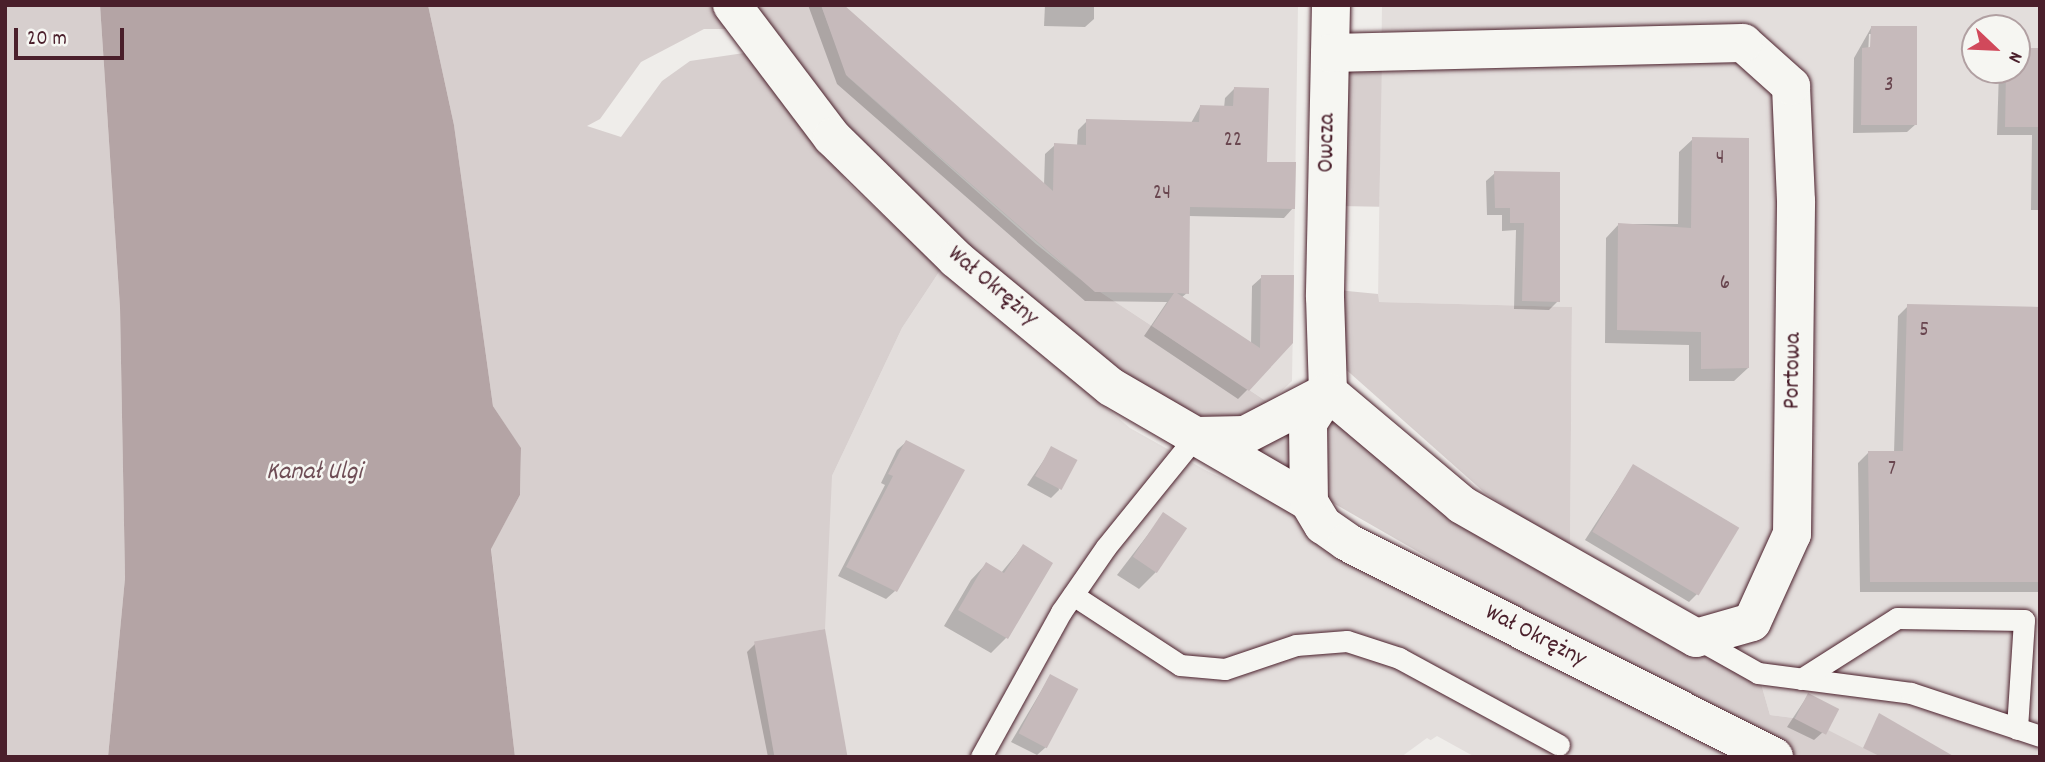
<!DOCTYPE html>
<meta charset="utf-8">
<style>
body{margin:0}
#map{position:relative;width:2045px;height:762px;overflow:hidden;background:#efedea;font-family:Dekko,sans-serif}
div>[style]{position:absolute}
.built>*{inset:0;background:#e3dedc}
.green>*{inset:0;background:#d7cfce;transform-origin:0 0}
.water>*{inset:0;background:#b4a4a5}
.pier>*{inset:0;background:#efedea}
.shadow>*{inset:0;background:#0003}
.building>*{inset:0;background:#c6babb;transform-origin:0 0}
.roads{filter:drop-shadow(0 0 2px #4a1f2b) drop-shadow(0 0 2px #4a1f2b)}
.service>*{height:21px;margin:-10.5px;padding:0 10.5px;transform-origin:10.5px;border-radius:10.5px;background:#f6f6f2}
.minor>*{height:38px;margin:-19px;padding:0 19px;transform-origin:19px;border-radius:19px;background:#f6f6f2}
span{translate:-50% -50%;white-space:nowrap;text-align:center;line-height:1.15;-webkit-text-stroke:5px #f6f6f2;paint-order:stroke}
.number-label{font-size:21px;color:#69464f}
.number-label span{-webkit-text-stroke-width:0}
.street-label{font-size:24px;color:#4a1f2b}
.water-label{font-size:26px;color:#6f4e56;font-style:italic}
.frame{position:absolute;inset:0;border:7px solid #4a1f2b;pointer-events:none}
.north{position:absolute;left:1961px;top:14px;width:70px;height:70px;box-sizing:border-box;background:#f6f6f2;border:2px solid #b1a0a2;border-radius:50%;rotate:113deg;font-size:19px;font-weight:700;line-height:28px;text-align:center;color:#4a1f2b}
.north::after{content:'';display:block;margin:auto;width:24px;height:32px;background:#d1495b;clip-path:polygon(50% 0,100% 100%,50% 72%,0 100%)}
.scale{position:absolute;left:14px;top:28px;width:110px;height:32px;box-sizing:border-box;border:4px solid #4a1f2b;border-top:0;padding-left:9px;font-size:21px;line-height:24px;white-space:nowrap;color:#4a1f2b;-webkit-text-stroke:5px #f6f6f2;paint-order:stroke}
</style>
<div id="map">
<div class="built">
<i style="clip-path:polygon(821px 5px,1298px 5px,1292px 381px,1269px 403px,1076px 276px,848px 77px)"></i>
<i style="clip-path:polygon(evenodd,1382px 5px,2040px 5px,2040px 757px,1879px 757px,1795px 718px,1770px 715px,1758px 673px,1570px 549px,1572px 307px,1378px 302px,1382px 5px,1975px 28px,2017px 28px,2017px 70px,1975px 70px,1975px 28px)"></i>
<i style="clip-path:polygon(941px 269px,1130px 428px,1207px 471px,1323px 525px,1737px 757px,1475px 757px,1437px 736px,1405px 757px,676px 757px,832px 476px,902px 328px)"></i>
</div>
<div class="green">
<i style="clip-path:polygon(5px 5px,100px 5px,120px 308px,125px 578px,108px 757px,5px 757px)"></i>
<i style="clip-path:polygon(428px 5px,715px 5px,727px 29px,704px 29px,641px 62px,600px 119px,587px 126px,621px 137px,662px 81px,690px 61px,744px 53px,763px 64px,847px 182px,941px 269px,902px 328px,832px 476px,825px 629px,755px 642px,776px 757px,515px 757px,491px 548px,520px 495px,521px 449px,493px 406px,454px 125px)"></i>
<i style="clip-path:polygon(750px 5px,821px 5px,848px 77px,1036px 244px,1076px 276px,1269px 403px,1206px 429px,1111px 387px,911px 205px)"></i>
<i style="left:1342px;top:55px;width:40px;height:151px;rotate:1deg"></i>
<i style="clip-path:polygon(1337px 290px,1378px 294px,1379px 302px,1572px 307px,1570px 549px,1485px 493px,1333px 358px)"></i>
<i style="clip-path:polygon(1328px 392px,1462px 505px,1758px 673px,1770px 715px,1794px 718px,1826px 729px,1881px 757px,1791px 757px,1650px 685px,1328px 500px,1320px 485px)"></i>
<i style="clip-path:polygon(1293px 420px,1297px 478px,1254px 455px,1253px 446px)"></i>
</div>
<div class="water">
<i style="clip-path:polygon(100px 5px,428px 5px,454px 125px,493px 406px,521px 448px,520px 495px,491px 549px,515px 757px,108px 757px,125px 578px,120px 308px)"></i>
</div>
<div class="pier">
<i style="clip-path:polygon(1427px 738px,1458px 757px,1401px 757px)"></i>
</div>
<div class="shadow">
<i style="clip-path:polygon(808px 5px,841px 5px,1044px 185px,1045px 154px,1055px 145px,1077px 146px,1078px 130px,1087px 121px,1191px 123px,1200px 107px,1224px 108px,1225px 98px,1234px 89px,1265px 163px,1293px 208px,1284px 218px,1188px 216px,1187px 293px,1181px 298px,1251px 345px,1252px 286px,1262px 277px,1293px 277px,1248px 389px,1238px 399px,1144px 336px,1167px 302px,1085px 301px,837px 84px)"></i>
<i style="clip-path:polygon(1045px 5px,1094px 5px,1094px 19px,1085px 27px,1044px 26px)"></i>
<i style="clip-path:polygon(evenodd,1871px 28px,1916px 124px,1907px 132px,1853px 133px,1854px 58px,1871px 28px,1869px 34px,1872px 34px,1872px 56px,1868px 56px,1869px 34px)"></i>
<i style="clip-path:polygon(2017px 49px,2040px 49px,2040px 210px,2031px 210px,2032px 135px,1997px 135px,1999px 70px,2017px 70px)"></i>
<i style="clip-path:polygon(1693px 139px,1748px 368px,1734px 381px,1689px 381px,1689px 345px,1605px 343px,1606px 238px,1619px 224px,1678px 224px,1679px 152px)"></i>
<i style="clip-path:polygon(1495px 173px,1558px 174px,1558px 301px,1549px 310px,1514px 309px,1516px 230px,1502px 231px,1502px 215px,1487px 215px,1486px 181px)"></i>
<i style="clip-path:polygon(1908px 306px,2040px 309px,2040px 592px,1860px 592px,1858px 463px,1868px 453px,1894px 453px,1898px 316px)"></i>
<i style="clip-path:polygon(906px 442px,895px 591px,886px 599px,838px 576px,885px 485px,881px 483px,897px 450px)"></i>
<i style="clip-path:polygon(1052px 448px,1059px 490px,1051px 498px,1027px 485px)"></i>
<i style="clip-path:polygon(1633px 466px,1698px 593px,1689px 602px,1585px 540px)"></i>
<i style="clip-path:polygon(1163px 515px,1156px 572px,1139px 589px,1117px 575px)"></i>
<i style="clip-path:polygon(1023px 546px,1006px 638px,991px 653px,944px 626px,971px 580px,986px 564px,1001px 573px)"></i>
<i style="clip-path:polygon(755px 644px,846px 757px,768px 757px,747px 652px)"></i>
<i style="clip-path:polygon(1050px 676px,1046px 747px,1037px 755px,1011px 742px)"></i>
<i style="clip-path:polygon(1808px 695px,1823px 732px,1814px 740px,1787px 727px)"></i>
</div>
<div class="building">
<i style="clip-path:polygon(821px 5px,844px 5px,1053px 191px,1054px 143px,1086px 145px,1086px 119px,1199px 122px,1200px 105px,1233px 106px,1234px 87px,1269px 88px,1267px 162px,1296px 162px,1295px 209px,1190px 207px,1189px 294px,1177px 293px,1260px 348px,1261px 275px,1294px 275px,1293px 343px,1249px 391px,1152px 326px,1174px 293px,1095px 292px,846px 75px)"></i>
<i style="clip-path:polygon(1871px 26px,1917px 26px,1917px 125px,1861px 125px,1862px 48px,1870px 47px)"></i>
<i style="clip-path:polygon(2017px 48px,2040px 48px,2040px 127px,2005px 127px,2006px 70px,2017px 70px)"></i>
<i style="clip-path:polygon(1692px 137px,1749px 138px,1749px 368px,1701px 369px,1701px 332px,1617px 330px,1618px 223px,1691px 228px)"></i>
<i style="clip-path:polygon(1494px 171px,1560px 172px,1560px 302px,1522px 301px,1524px 223px,1510px 223px,1510px 208px,1495px 208px)"></i>
<i style="clip-path:polygon(1907px 304px,2040px 307px,2040px 582px,1870px 582px,1868px 451px,1903px 451px)"></i>
<i style="clip-path:polygon(906px 440px,965px 470px,897px 592px,846px 567px,893px 476px,888px 474px)"></i>
<i style="left:1051px;top:446px;width:30px;height:34px;rotate:28deg"></i>
<i style="left:1633px;top:464px;width:124px;height:79px;rotate:31deg"></i>
<i style="left:1163px;top:512px;width:29px;height:54px;rotate:34deg"></i>
<i style="clip-path:polygon(1023px 544px,1053px 563px,1008px 639px,958px 610px,986px 562px,1004px 573px)"></i>
<i style="left:825px;top:629px;width:130px;height:72px;rotate:80deg"></i>
<i style="left:1050px;top:674px;width:32px;height:67px;rotate:28deg"></i>
<i style="left:1808px;top:693px;width:35px;height:29px;rotate:27deg"></i>
<i style="clip-path:polygon(1879px 713px,1955px 757px,1881px 757px,1863px 748px)"></i>
</div>
<div class="roads">
<div class="service">
<i style="left:1073px;top:595px;width:128px;rotate:33.2deg"></i>
<i style="left:1180px;top:665px;width:45px;rotate:5.1deg"></i>
<i style="left:1225px;top:669px;width:75px;rotate:-18.7deg"></i>
<i style="left:1296px;top:645px;width:51px;rotate:-4.5deg"></i>
<i style="left:1347px;top:641px;width:55px;rotate:18.1deg"></i>
<i style="left:1399px;top:658px;width:182px;rotate:28.5deg"></i>
<i style="left:1696px;top:638px;width:71px;rotate:29.4deg"></i>
<i style="left:1758px;top:673px;width:154px;rotate:7.4deg"></i>
<i style="left:1911px;top:693px;width:136px;rotate:18.4deg"></i>
<i style="left:1801px;top:679px;width:114px;rotate:-32.4deg"></i>
<i style="left:1897px;top:618px;width:127px;rotate:0.9deg"></i>
<i style="left:2024px;top:620px;width:109px;rotate:93.7deg"></i>
<i style="left:981px;top:757px;width:166px;rotate:-61.1deg"></i>
<i style="left:1061px;top:612px;width:79px;rotate:-55.3deg"></i>
<i style="left:1106px;top:547px;width:143px;rotate:-51deg"></i>
</div>
<div class="minor">
<i style="left:732px;top:5px;width:166px;rotate:52.9deg"></i>
<i style="left:832px;top:137px;width:174px;rotate:44.5deg"></i>
<i style="left:956px;top:259px;width:201px;rotate:39.6deg"></i>
<i style="left:1111px;top:387px;width:229px;rotate:30.1deg"></i>
<i style="left:1331px;top:5px;width:292px;rotate:91.2deg"></i>
<i style="left:1325px;top:297px;width:95px;rotate:88.2deg"></i>
<i style="left:1328px;top:392px;width:37px;rotate:123deg"></i>
<i style="left:1308px;top:423px;width:79px;rotate:89.3deg"></i>
<i style="left:1309px;top:502px;width:27px;rotate:59deg"></i>
<i style="left:1323px;top:525px;width:29px;rotate:35deg"></i>
<i style="left:1347px;top:542px;width:478px;rotate:26.7deg"></i>
<i style="left:1196px;top:436px;width:49px;rotate:-1.2deg"></i>
<i style="left:1245px;top:435px;width:93px;rotate:-27.4deg"></i>
<i style="left:1328px;top:392px;width:175px;rotate:40.1deg"></i>
<i style="left:1462px;top:505px;width:269px;rotate:29.6deg"></i>
<i style="left:1696px;top:638px;width:58px;rotate:-15.9deg"></i>
<i style="left:1752px;top:622px;width:97px;rotate:-65.6deg"></i>
<i style="left:1792px;top:534px;width:333px;rotate:-89.3deg"></i>
<i style="left:1796px;top:201px;width:115px;rotate:-92.5deg"></i>
<i style="left:1791px;top:86px;width:64px;rotate:-138.1deg"></i>
<i style="left:1743px;top:43px;width:413px;rotate:178.6deg"></i>
</div>
</div>
<div class="number-label">
<span style="left:1889px;top:86px">3</span>
<span style="left:1233px;top:141px">22</span>
<span style="left:1720px;top:159px">4</span>
<span style="left:1162px;top:194px">24</span>
<span style="left:1725px;top:284px">6</span>
<span style="left:1924px;top:331px">5</span>
<span style="left:1892px;top:470px">7</span>
</div>
<div class="street-label">
<span style="left:1328px;top:143px;rotate:-89deg">Owcza</span>
<span style="left:992px;top:287px;rotate:40deg">Wał Okrężny</span>
<span style="left:1794px;top:371px;rotate:-89deg">Portowa</span>
<span style="left:1535px;top:637px;rotate:27deg">Wał Okrężny</span>
</div>
<div class="water-label">
<span style="left:314px;top:473px">Kanał Ulgi</span>
</div>
<div class="frame"></div>
<div class="north">N</div>
<div class="scale">20 m</div>
</div>
